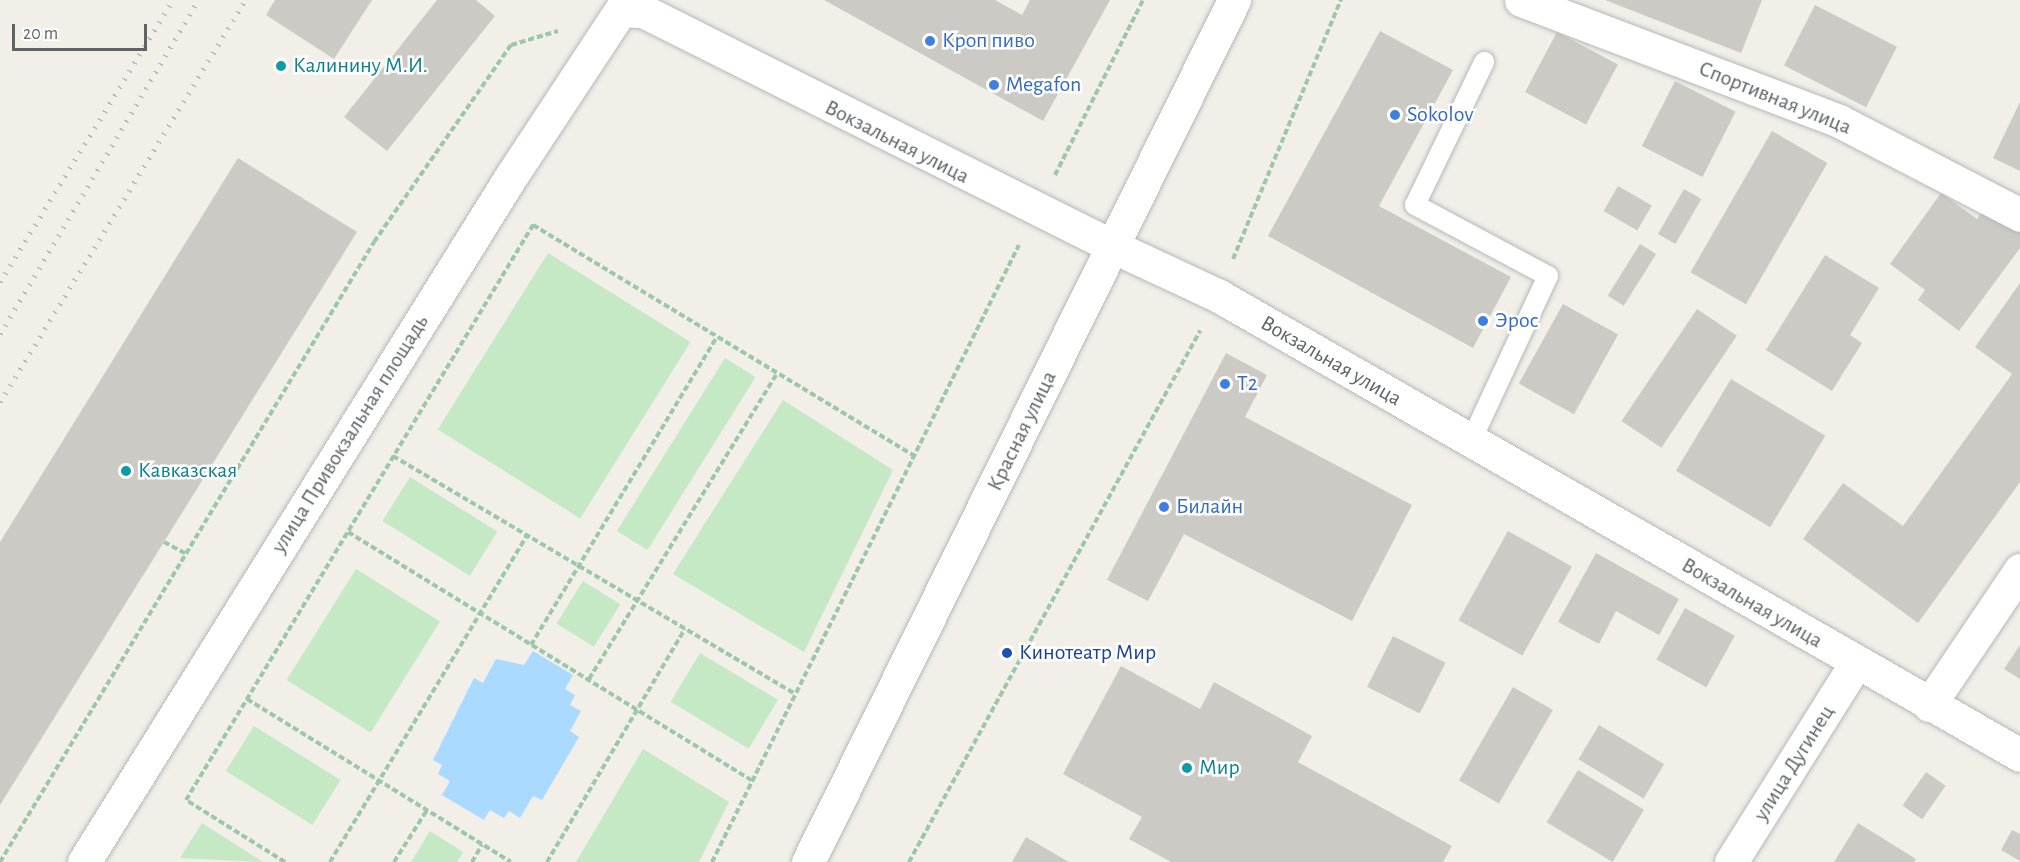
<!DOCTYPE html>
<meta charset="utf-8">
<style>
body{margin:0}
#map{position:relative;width:2020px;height:862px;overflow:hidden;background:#f1efe8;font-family:"Alegreya Sans",sans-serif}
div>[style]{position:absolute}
.green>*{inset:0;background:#c5e8c5;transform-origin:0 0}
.water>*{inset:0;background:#aadaff}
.building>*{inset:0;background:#cccac5;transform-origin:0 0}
.path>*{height:4px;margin-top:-2px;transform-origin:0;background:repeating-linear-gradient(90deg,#9cc7a9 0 6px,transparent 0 9px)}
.roads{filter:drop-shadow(0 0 2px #b5b8bc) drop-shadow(0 0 2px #b5b8bc)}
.service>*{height:20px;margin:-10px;padding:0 10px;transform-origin:10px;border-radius:10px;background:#fff}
.minor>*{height:33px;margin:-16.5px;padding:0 16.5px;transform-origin:16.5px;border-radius:16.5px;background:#fff}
.tertiary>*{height:33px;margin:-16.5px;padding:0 16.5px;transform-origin:16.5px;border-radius:16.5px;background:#fff}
.secondary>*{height:33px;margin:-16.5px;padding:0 16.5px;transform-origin:16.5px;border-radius:16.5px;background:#fff}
.rail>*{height:4.5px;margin-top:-2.25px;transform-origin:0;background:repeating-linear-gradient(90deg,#b6b7b8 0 1.5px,transparent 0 9.5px)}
.dots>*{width:16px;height:16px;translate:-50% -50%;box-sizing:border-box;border:3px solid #fff;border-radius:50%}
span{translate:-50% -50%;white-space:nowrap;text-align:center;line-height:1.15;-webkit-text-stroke:5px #fff;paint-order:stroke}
.shop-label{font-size:22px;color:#366cbe}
.left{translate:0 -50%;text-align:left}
.culture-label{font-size:22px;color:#0d838f}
.street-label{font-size:22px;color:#5f6368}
.transit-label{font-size:22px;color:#164399}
.scale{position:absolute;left:12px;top:24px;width:135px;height:27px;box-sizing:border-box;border:3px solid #5f6368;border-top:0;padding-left:8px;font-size:18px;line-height:21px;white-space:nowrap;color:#5f6368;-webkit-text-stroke:4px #fff;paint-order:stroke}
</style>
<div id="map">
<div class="green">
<i style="left:548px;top:253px;width:168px;height:208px;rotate:32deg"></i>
<i style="left:725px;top:358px;width:36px;height:204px;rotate:32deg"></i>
<i style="clip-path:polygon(783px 400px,893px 470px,804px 652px,673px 574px)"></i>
<i style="left:410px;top:477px;width:103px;height:52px;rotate:32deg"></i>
<i style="left:356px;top:569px;width:99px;height:131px;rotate:32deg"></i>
<i style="left:583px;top:581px;width:44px;height:50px;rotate:32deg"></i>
<i style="left:700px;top:653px;width:91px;height:57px;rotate:31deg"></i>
<i style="left:254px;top:726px;width:102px;height:53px;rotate:32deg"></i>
<i style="clip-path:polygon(643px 749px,729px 802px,699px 862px,576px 862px)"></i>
<i style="clip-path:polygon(202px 823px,263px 862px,180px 858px)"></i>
<i style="clip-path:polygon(430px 831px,463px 852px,457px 862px,411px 862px)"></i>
</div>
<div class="water">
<i style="clip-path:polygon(533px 651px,573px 675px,565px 689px,575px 695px,570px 705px,581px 711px,570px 731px,579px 737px,542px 800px,533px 796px,520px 818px,509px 811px,504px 818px,490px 810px,484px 820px,442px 795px,450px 781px,438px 774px,442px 765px,433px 760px,474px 678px,483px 683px,496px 659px,524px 665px)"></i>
</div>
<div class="building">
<i style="clip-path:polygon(275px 0,372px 0,334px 59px,266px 15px)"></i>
<i style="clip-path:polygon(437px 0,476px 0,495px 16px,387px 151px,344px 117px)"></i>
<i style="clip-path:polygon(824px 0,995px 0,1022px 15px,1030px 0,1110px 0,1043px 121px)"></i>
<i style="clip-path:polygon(1605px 0,1762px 0,1741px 53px)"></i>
<i style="left:1815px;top:5px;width:92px;height:68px;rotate:27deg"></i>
<i style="clip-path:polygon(1380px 31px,1453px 70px,1379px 206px,1511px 277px,1473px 348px,1268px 236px)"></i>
<i style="left:1557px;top:32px;width:69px;height:68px;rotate:28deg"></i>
<i style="left:1675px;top:81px;width:68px;height:73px;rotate:27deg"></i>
<i style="clip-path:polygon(2020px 102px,2020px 171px,1993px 158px)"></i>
<i style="left:1772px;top:131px;width:64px;height:163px;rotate:30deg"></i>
<i style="clip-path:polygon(238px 158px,357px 232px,0 805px,0 542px)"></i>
<i style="left:1618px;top:186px;width:39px;height:29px;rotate:30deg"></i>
<i style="left:1684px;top:189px;width:20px;height:52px;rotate:30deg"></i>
<i style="clip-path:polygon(1941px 193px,1977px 219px,1987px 206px,2020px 230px,2020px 248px,1959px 331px,1918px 300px,1925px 290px,1890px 264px)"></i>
<i style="left:1640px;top:244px;width:19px;height:61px;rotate:32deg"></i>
<i style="clip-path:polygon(1825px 255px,1879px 288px,1850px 335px,1862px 343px,1832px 391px,1766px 350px)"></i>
<i style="clip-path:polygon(2020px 283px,2020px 482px,1918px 623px,1803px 539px,1843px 483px,1903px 526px,2012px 374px,1975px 347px)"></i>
<i style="left:1563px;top:304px;width:63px;height:91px;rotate:29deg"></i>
<i style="left:1697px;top:309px;width:48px;height:135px;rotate:34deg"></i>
<i style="clip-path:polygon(1226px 353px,1267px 375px,1245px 417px,1412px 505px,1352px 621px,1184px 534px,1148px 601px,1107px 580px)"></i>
<i style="left:1731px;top:379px;width:110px;height:107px;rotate:31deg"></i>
<i style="left:1508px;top:531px;width:73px;height:102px;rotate:29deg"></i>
<i style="clip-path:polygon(1596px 553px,1679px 599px,1659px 635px,1616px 611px,1599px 644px,1558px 622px)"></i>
<i style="left:1685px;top:608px;width:57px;height:59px;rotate:29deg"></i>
<i style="left:1393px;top:636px;width:59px;height:57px;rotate:27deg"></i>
<i style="clip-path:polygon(2020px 645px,2020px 679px,2004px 669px)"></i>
<i style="clip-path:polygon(1121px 666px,1200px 709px,1214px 682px,1312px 736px,1298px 762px,1452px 846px,1443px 862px,1171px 862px,1129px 839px,1142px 817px,1063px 774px)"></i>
<i style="left:1513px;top:687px;width:46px;height:108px;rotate:30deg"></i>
<i style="left:1599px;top:725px;width:76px;height:40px;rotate:31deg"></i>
<i style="left:1578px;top:770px;width:77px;height:61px;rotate:31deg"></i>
<i style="left:1926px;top:772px;width:24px;height:41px;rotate:35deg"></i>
<i style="clip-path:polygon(1858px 823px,1916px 859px,1914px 862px,1834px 862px)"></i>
<i style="clip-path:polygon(2012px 830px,2020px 834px,2020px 861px,2001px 850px)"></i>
<i style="clip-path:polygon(1026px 837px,1069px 862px,1012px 862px)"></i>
</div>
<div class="path">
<i style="left:1055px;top:175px;width:196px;rotate:-63.3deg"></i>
<i style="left:1233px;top:259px;width:281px;rotate:-67.4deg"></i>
<i style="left:393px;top:456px;width:468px;rotate:30.6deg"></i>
<i style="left:348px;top:532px;width:475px;rotate:31.6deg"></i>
<i style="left:164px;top:542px;width:24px;rotate:28deg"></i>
<i style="left:531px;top:645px;width:360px;rotate:-58.9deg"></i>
<i style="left:589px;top:679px;width:359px;rotate:-58.4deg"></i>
<i style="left:247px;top:699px;width:310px;rotate:31.7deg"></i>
<i style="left:0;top:862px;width:724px;rotate:-58.9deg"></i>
<i style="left:374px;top:242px;width:240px;rotate:-55.2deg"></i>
<i style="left:511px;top:45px;width:49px;rotate:-16.6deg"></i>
<i style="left:285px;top:862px;width:117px;rotate:-147.9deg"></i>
<i style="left:186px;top:800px;width:672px;rotate:-58.89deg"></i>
<i style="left:533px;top:225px;width:448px;rotate:31.2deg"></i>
<i style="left:330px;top:862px;width:381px;rotate:-58.9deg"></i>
<i style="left:394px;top:862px;width:62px;rotate:-57.6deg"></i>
<i style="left:472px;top:862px;width:20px;rotate:-60deg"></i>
<i style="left:547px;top:862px;width:271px;rotate:-59.4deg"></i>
<i style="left:712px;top:862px;width:689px;rotate:-63.55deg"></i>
<i style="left:909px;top:862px;width:606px;rotate:-61.28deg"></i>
</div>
<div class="roads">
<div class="service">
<i style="left:1471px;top:441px;width:182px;rotate:-65deg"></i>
<i style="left:1548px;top:276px;width:151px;rotate:-151.9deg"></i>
<i style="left:1415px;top:205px;width:159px;rotate:-64.2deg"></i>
</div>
<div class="minor">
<i style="left:1521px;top:0;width:340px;rotate:20.8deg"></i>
<i style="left:1839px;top:121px;width:204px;rotate:27.4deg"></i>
<i style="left:1929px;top:705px;width:163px;rotate:-56deg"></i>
<i style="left:84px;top:862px;width:809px;rotate:-58.08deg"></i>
<i style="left:512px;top:175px;width:198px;rotate:-56.6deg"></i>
<i style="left:621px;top:10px;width:22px;rotate:3deg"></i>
<i style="left:643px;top:11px;width:527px;rotate:26.61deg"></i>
<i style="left:1731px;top:862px;width:235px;rotate:-57.9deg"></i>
</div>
<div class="tertiary">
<i style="left:1114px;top:247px;width:116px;rotate:25deg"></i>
<i style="left:1219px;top:296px;width:923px;rotate:29.81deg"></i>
</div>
<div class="secondary">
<i style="left:808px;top:862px;width:962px;rotate:-63.7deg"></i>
</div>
</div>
<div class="rail">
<i style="left:0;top:282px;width:331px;rotate:-58.5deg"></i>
<i style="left:0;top:334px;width:388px;rotate:-59.3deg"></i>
<i style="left:0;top:402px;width:471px;rotate:-58.6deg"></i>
</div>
<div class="dots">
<i style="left:930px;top:41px;background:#3f7fe0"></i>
<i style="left:281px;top:66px;background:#0f9aa8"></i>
<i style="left:994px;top:85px;background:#3f7fe0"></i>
<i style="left:1395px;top:115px;background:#3f7fe0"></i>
<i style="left:1483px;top:321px;background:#3f7fe0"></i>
<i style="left:1225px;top:384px;background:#3f7fe0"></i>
<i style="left:126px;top:471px;background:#0f9aa8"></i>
<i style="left:1164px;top:507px;background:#3f7fe0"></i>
<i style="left:1007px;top:653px;background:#1a4fb4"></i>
<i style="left:1187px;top:768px;background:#0f9aa8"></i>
</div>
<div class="shop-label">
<span class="left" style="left:942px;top:41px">Кроп пиво</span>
<span class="left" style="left:1006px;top:85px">Megafon</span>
<span class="left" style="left:1407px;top:115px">Sokolov</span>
<span class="left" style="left:1495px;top:321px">Эрос</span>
<span class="left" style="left:1237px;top:384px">T2</span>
<span class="left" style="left:1176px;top:507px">Билайн</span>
</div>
<div class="culture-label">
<span class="left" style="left:293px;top:66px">Калинину М.И.</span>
<span class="left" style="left:138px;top:471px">Кавказская</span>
<span class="left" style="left:1199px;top:768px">Мир</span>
</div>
<div class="street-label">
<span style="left:1775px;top:98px;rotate:22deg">Спортивная улица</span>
<span style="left:897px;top:142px;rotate:27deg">Вокзальная улица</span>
<span style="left:1331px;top:361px;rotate:30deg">Вокзальная улица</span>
<span style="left:1022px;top:431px;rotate:-64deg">Красная улица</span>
<span style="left:350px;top:434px;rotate:-58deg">улица Привокзальная площадь</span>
<span style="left:1752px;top:603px;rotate:30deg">Вокзальная улица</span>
<span style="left:1794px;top:763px;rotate:-58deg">улица Дугинец</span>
</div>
<div class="transit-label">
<span class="left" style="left:1019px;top:653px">Кинотеатр Мир</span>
</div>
<div class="scale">20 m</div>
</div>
